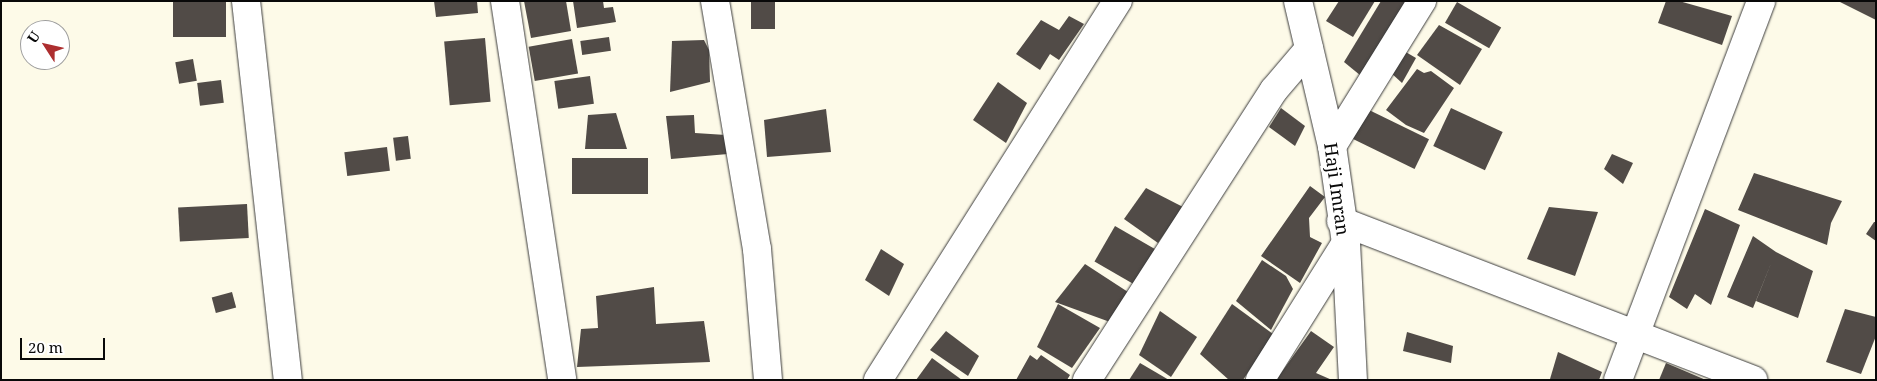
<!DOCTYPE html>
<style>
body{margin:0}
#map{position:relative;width:1877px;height:381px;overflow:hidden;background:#fdfae8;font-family:"Noto Serif",serif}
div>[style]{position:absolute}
.building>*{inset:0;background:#514b47;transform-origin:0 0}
.roads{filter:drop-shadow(0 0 1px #3c3c3c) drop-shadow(0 0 1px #3c3c3c)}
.minor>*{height:28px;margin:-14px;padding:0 14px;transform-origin:14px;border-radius:14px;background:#fff}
span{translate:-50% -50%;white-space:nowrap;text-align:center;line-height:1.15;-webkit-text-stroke:5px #fff;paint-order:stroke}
.street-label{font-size:18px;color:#090909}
.frame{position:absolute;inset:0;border:2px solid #090909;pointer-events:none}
.north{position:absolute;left:20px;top:20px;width:50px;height:50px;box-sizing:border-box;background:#fff;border:1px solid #9d9d9d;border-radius:50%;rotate:305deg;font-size:14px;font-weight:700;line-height:20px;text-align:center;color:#090909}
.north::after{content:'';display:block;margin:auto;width:18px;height:22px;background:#ad2e2f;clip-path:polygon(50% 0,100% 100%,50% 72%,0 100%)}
.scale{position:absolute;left:20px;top:338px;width:85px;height:22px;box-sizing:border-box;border:2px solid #090909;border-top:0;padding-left:6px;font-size:15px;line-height:18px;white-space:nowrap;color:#090909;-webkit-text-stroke:4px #fff;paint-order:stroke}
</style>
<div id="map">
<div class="building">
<i style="left:173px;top:1px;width:53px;height:36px"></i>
<i style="clip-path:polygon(434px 1px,477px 1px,478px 13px,436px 17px)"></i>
<i style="clip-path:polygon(524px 1px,566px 1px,571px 31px,531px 38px)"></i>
<i style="clip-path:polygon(573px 1px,603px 1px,604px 8px,613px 7px,616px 22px,577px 28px)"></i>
<i style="left:751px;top:1px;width:24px;height:28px"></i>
<i style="clip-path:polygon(1339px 1px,1375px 1px,1353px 37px,1326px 21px)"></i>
<i style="clip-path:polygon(1381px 1px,1411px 1px,1366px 80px,1344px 62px)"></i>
<i style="clip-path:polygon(1666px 1px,1679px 1px,1732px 16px,1722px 45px,1658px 23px)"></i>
<i style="clip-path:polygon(1838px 1px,1876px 1px,1876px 20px)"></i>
<i style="left:1457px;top:2px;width:51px;height:24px;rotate:30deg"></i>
<i style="clip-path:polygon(1069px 16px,1084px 24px,1059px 60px,1050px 54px,1040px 70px,1016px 54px,1041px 20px,1059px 30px)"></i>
<i style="clip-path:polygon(1439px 25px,1482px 49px,1460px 85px,1417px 55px)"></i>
<i style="left:609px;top:37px;width:14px;height:29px;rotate:82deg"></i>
<i style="left:485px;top:38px;width:64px;height:41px;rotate:85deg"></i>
<i style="left:572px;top:39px;width:35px;height:44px;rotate:80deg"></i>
<i style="clip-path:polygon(704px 40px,709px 50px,710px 82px,670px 92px,672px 41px)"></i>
<i style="clip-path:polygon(1404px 51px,1416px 58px,1402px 83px,1390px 72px)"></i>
<i style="left:193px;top:59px;width:22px;height:18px;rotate:80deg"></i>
<i style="clip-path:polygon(1417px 69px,1424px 73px,1431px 71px,1454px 88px,1424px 133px,1406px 125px,1386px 110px)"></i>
<i style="left:590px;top:76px;width:28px;height:36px;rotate:82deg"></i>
<i style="left:221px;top:80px;width:23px;height:24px;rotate:83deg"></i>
<i style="clip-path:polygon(998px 82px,1027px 103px,1006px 143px,973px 120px)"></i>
<i style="clip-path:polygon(1281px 108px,1305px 126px,1295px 146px,1269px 127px)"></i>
<i style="left:1451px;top:108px;width:57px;height:42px;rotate:25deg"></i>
<i style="clip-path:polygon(826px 109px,831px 152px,767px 157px,764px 120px)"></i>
<i style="left:1367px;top:109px;width:69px;height:33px;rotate:26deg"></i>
<i style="clip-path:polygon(616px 113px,627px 149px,585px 149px,588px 115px)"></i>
<i style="clip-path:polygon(694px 115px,695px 133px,726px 135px,728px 154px,671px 159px,666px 116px)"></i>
<i style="left:408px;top:136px;width:23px;height:15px;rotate:83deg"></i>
<i style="left:387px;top:147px;width:24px;height:43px;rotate:83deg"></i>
<i style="clip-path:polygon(1612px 154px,1633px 163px,1623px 184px,1604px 169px)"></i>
<i style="left:572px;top:158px;width:76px;height:36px"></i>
<i style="clip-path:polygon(1754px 173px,1842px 201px,1831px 223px,1827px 245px,1738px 210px)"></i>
<i style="clip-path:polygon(1310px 186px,1325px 197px,1309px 218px,1310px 237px,1322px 243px,1300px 283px,1261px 256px)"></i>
<i style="clip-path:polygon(1146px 188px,1183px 207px,1158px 243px,1124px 219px)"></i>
<i style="left:247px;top:204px;width:34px;height:69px;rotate:87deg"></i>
<i style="clip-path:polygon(1549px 207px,1598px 212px,1575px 276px,1527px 259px)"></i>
<i style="clip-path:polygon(1705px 209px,1740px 225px,1711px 305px,1695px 294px,1687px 309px,1669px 297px)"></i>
<i style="clip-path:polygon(1874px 222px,1876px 222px,1876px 241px,1866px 234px)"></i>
<i style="left:1115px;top:226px;width:53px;height:41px;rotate:30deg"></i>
<i style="clip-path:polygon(1753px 236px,1776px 252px,1813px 271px,1798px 318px,1756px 301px,1772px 261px,1753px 308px,1727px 297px)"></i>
<i style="clip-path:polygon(881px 249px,904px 264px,889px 296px,865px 280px)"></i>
<i style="clip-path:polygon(1262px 260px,1286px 276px,1293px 289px,1271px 330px,1236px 301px)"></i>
<i style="clip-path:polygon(1085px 264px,1128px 292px,1110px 322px,1055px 302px)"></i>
<i style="clip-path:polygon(654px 287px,656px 324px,704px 321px,710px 362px,577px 367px,581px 329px,598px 328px,596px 296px)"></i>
<i style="left:232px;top:292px;width:16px;height:21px;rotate:75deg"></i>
<i style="clip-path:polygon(1058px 304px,1100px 328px,1072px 368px,1037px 347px)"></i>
<i style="clip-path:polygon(1232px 304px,1273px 334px,1243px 380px,1229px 380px,1200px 354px)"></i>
<i style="clip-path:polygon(1845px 309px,1876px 317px,1876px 336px,1861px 374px,1826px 362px)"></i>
<i style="clip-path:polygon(1160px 311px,1197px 337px,1171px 377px,1139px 355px)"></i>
<i style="clip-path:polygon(946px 331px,979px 356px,968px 376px,930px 350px)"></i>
<i style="clip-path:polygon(1311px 331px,1334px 347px,1316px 373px,1332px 380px,1276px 380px)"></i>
<i style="clip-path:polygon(1407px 332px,1453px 346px,1451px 363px,1403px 351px)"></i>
<i style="clip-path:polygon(1558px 352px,1602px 372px,1599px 380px,1550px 379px)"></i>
<i style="clip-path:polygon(1030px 355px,1037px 360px,1041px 355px,1070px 375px,1067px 380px,1016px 380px)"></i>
<i style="clip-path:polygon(932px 358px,962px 380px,916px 380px)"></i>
<i style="clip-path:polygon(1140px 363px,1169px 380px,1129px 380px)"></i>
<i style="clip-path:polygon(1666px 363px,1706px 380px,1659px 380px)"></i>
</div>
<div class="roads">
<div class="minor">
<i style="left:246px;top:1px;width:381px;rotate:83.7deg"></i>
<i style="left:505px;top:1px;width:383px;rotate:81.4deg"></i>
<i style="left:715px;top:1px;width:252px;rotate:80.4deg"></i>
<i style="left:757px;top:249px;width:131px;rotate:85.2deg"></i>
<i style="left:1298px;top:1px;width:149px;rotate:76.8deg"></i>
<i style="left:1332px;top:146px;width:98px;rotate:81.8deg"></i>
<i style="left:1346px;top:243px;width:137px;rotate:87.1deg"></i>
<i style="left:1332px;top:146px;width:171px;rotate:-58.2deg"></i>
<i style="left:1341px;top:221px;width:442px;rotate:21.1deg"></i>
<i style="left:878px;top:380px;width:449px;rotate:-57.7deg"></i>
<i style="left:1087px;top:380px;width:345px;rotate:-57.2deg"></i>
<i style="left:1274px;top:90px;width:54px;rotate:-49.5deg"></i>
<i style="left:1260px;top:380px;width:162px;rotate:-57.9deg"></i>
<i style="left:1618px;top:380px;width:405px;rotate:-69.3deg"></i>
</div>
</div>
<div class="street-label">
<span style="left:1337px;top:189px;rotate:82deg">Haji Imran</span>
</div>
<div class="frame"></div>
<div class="north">U</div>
<div class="scale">20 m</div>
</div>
